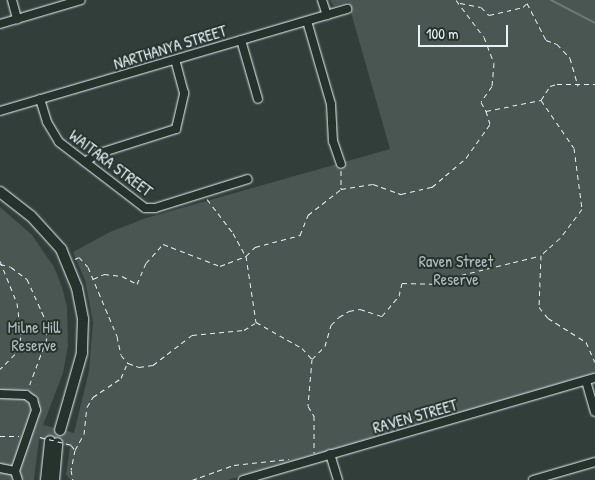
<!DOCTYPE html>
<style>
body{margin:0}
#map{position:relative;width:595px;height:480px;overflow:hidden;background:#323e39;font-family:"Patrick Hand",sans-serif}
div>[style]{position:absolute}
.green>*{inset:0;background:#495651}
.stream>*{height:2px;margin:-1px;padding:0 1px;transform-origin:1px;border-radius:1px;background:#6d7978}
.major-tunnel>*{height:10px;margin-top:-5px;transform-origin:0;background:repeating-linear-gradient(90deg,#4d5956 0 10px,transparent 0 15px)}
.path>*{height:1px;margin-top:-0.5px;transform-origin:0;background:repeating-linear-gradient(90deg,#e8f1f8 0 5px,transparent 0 9px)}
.roads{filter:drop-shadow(0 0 1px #e8f1f8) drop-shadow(0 0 1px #e8f1f8)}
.minor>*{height:8px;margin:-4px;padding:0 4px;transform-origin:4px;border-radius:4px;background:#26332d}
.major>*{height:10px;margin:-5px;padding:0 5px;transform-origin:5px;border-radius:5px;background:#26332d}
.path-bridge>*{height:1px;margin-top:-0.5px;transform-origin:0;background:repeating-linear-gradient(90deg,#e8f1f8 0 5px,transparent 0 9px)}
span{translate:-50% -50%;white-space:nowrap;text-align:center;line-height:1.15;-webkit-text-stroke:4px #26332d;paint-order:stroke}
.street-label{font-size:16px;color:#e8f1f8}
.park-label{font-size:16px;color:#b0bbbe}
.scale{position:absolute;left:418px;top:25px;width:90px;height:22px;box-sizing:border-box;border:2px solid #e8f1f8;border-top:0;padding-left:6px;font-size:15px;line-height:18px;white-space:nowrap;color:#e8f1f8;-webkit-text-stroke:4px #26332d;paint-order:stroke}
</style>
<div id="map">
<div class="green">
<i style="clip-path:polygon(330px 0,595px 0,595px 373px,228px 480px,71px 480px,66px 475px,70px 447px,39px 439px,34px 480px,0 480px,0 207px,32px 235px,54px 267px,62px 287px,67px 307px,68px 346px,63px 373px,43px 425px,74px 433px,89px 371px,93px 322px,85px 280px,73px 252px,110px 232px,146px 218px,390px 149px,348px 2px,334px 6px)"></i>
</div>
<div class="stream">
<i style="left:551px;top:0;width:50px;rotate:27.6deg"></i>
</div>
<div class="major-tunnel">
<i style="left:50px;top:441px;width:13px;rotate:-77deg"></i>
</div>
<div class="path">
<i style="left:456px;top:0;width:46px;rotate:52.9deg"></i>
<i style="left:484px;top:37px;width:28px;rotate:69deg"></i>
<i style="left:494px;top:63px;width:23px;rotate:95deg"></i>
<i style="left:492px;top:86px;width:19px;rotate:125deg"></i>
<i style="left:481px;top:102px;width:10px;rotate:61deg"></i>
<i style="left:486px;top:111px;width:56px;rotate:-11.3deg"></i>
<i style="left:541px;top:100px;width:17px;rotate:-57deg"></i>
<i style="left:550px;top:86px;width:7px;rotate:-16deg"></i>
<i style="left:557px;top:84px;width:38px"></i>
<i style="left:460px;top:3px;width:21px;rotate:11deg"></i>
<i style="left:481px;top:7px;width:11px;rotate:45deg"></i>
<i style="left:489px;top:15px;width:35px;rotate:-13deg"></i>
<i style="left:523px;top:7px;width:6px;rotate:-45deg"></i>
<i style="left:527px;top:3px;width:42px;rotate:62.8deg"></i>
<i style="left:546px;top:40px;width:12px;rotate:20deg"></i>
<i style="left:557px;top:44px;width:19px;rotate:47deg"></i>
<i style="left:570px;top:58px;width:29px;rotate:74deg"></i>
<i style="left:541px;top:100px;width:58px;rotate:55.5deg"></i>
<i style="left:574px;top:148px;width:62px;rotate:82.5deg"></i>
<i style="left:582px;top:209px;width:36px;rotate:127deg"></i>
<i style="left:560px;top:238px;width:25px;rotate:138deg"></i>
<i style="left:541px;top:255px;width:52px;rotate:92.2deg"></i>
<i style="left:539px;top:307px;width:14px;rotate:51deg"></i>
<i style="left:548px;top:318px;width:45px;rotate:32.3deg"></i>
<i style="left:586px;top:342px;width:22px;rotate:66deg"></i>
<i style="left:341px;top:170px;width:19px;rotate:90deg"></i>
<i style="left:207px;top:199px;width:43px;rotate:52.6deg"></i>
<i style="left:233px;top:233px;width:26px;rotate:61deg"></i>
<i style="left:246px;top:256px;width:67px;rotate:81.4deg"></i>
<i style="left:256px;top:322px;width:53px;rotate:29.5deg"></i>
<i style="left:302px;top:348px;width:15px;rotate:48deg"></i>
<i style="left:312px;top:359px;width:47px;rotate:94.9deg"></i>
<i style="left:308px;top:406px;width:12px;rotate:59deg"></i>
<i style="left:314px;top:416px;width:37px;rotate:90deg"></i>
<i style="left:75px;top:259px;width:4px;rotate:-27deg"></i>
<i style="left:79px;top:257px;width:13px;rotate:48deg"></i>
<i style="left:88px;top:267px;width:75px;rotate:67.2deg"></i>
<i style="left:117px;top:336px;width:19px;rotate:78deg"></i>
<i style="left:121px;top:355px;width:11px;rotate:49deg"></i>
<i style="left:128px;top:363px;width:12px;rotate:20deg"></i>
<i style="left:139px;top:367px;width:14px;rotate:-8deg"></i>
<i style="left:153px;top:365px;width:49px;rotate:-37.6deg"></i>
<i style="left:192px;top:335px;width:52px;rotate:-5.5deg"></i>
<i style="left:244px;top:330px;width:13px;rotate:-32deg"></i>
<i style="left:0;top:261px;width:45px;rotate:68deg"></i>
<i style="left:17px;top:303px;width:34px;rotate:83deg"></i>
<i style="left:21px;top:337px;width:18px;rotate:109deg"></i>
<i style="left:15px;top:354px;width:21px;rotate:135deg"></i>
<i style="left:0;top:264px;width:11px;rotate:15deg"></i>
<i style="left:11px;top:267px;width:20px;rotate:37deg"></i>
<i style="left:27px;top:279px;width:46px;rotate:65.7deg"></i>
<i style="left:46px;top:321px;width:17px;rotate:87deg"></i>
<i style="left:47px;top:338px;width:54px;rotate:110.4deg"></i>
<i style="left:93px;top:279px;width:12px;rotate:-24deg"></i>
<i style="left:104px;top:274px;width:18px;rotate:6deg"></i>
<i style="left:122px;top:276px;width:17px;rotate:28deg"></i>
<i style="left:137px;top:284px;width:23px;rotate:-67deg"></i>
<i style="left:146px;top:263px;width:25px;rotate:-48deg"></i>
<i style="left:163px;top:244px;width:61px;rotate:21.1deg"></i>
<i style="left:220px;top:266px;width:28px;rotate:-21deg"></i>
<i style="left:246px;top:256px;width:13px;rotate:-45deg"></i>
<i style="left:255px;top:247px;width:47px;rotate:-14.9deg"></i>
<i style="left:300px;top:235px;width:22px;rotate:-68deg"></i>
<i style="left:308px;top:215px;width:42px;rotate:-38.2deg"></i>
<i style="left:341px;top:189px;width:32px;rotate:-9deg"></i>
<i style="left:373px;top:184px;width:30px;rotate:20deg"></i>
<i style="left:401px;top:194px;width:32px;rotate:-13deg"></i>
<i style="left:432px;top:187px;width:45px;rotate:-40.5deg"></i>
<i style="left:466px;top:158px;width:42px;rotate:-54.8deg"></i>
<i style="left:490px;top:124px;width:14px;rotate:-107deg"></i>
<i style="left:312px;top:359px;width:18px;rotate:-45deg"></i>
<i style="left:325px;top:346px;width:22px;rotate:-74deg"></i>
<i style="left:331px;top:325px;width:11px;rotate:-45deg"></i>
<i style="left:339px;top:317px;width:12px;rotate:-31deg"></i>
<i style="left:349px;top:311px;width:11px;rotate:-10deg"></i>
<i style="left:360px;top:309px;width:23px;rotate:18deg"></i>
<i style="left:382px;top:316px;width:26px;rotate:-50deg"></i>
<i style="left:399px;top:296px;width:13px;rotate:-77deg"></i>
<i style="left:402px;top:283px;width:40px;rotate:1.4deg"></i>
<i style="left:442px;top:284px;width:21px;rotate:-25deg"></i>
<i style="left:461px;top:275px;width:80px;rotate:-13.7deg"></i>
<i style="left:0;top:436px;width:19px"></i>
<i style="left:71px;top:445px;width:6px;rotate:51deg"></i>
<i style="left:75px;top:450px;width:20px;rotate:101deg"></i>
<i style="left:71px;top:470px;width:10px;rotate:79deg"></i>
<i style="left:75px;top:450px;width:18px;rotate:-61deg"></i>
<i style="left:84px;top:434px;width:27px;rotate:-84deg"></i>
<i style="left:87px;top:407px;width:12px;rotate:-59deg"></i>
<i style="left:93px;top:397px;width:34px;rotate:-34deg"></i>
<i style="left:121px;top:378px;width:15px;rotate:-67deg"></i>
<i style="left:192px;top:480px;width:45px;rotate:-19.7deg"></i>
<i style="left:234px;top:465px;width:55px;rotate:-6.2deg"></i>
</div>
<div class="roads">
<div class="minor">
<i style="left:12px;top:0;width:20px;rotate:75deg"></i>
<i style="left:322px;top:0;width:16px;rotate:72deg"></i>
<i style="left:307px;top:21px;width:86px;rotate:73.9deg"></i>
<i style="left:331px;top:104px;width:37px;rotate:87deg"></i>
<i style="left:333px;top:141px;width:24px;rotate:71deg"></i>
<i style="left:0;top:24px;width:84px;rotate:-16.5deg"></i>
<i style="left:241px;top:40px;width:61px;rotate:73.9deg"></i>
<i style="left:40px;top:99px;width:24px;rotate:73deg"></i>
<i style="left:47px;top:122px;width:23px;rotate:59deg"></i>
<i style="left:59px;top:142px;width:108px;rotate:37.5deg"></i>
<i style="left:145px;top:208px;width:10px"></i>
<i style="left:155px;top:208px;width:97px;rotate:-17.3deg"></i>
<i style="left:0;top:111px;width:362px;rotate:-16.4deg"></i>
<i style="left:85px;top:162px;width:14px;rotate:-34deg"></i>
<i style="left:97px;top:154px;width:83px;rotate:-17.6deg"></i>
<i style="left:176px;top:129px;width:37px;rotate:-77deg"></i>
<i style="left:184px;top:93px;width:34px;rotate:-105deg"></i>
<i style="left:586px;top:381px;width:32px;rotate:74deg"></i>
<i style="left:0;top:394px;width:26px;rotate:2deg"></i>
<i style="left:26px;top:395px;width:9px;rotate:36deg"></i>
<i style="left:33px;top:400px;width:10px;rotate:73deg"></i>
<i style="left:36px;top:410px;width:65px;rotate:109deg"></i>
<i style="left:15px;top:471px;width:9px;rotate:72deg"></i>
<i style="left:330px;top:454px;width:27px;rotate:73deg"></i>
<i style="left:0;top:468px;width:15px;rotate:11deg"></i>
<i style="left:243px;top:480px;width:366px;rotate:-16.2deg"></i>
<i style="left:533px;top:480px;width:65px;rotate:-16.2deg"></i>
</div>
<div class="major">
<i style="left:0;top:192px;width:39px;rotate:38deg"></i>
<i style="left:31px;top:216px;width:45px;rotate:47.7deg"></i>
<i style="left:61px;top:249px;width:42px;rotate:67.7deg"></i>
<i style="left:77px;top:288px;width:32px;rotate:79deg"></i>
<i style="left:83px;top:319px;width:34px;rotate:92deg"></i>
<i style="left:82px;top:353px;width:80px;rotate:105.9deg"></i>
<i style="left:46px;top:480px;width:39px;rotate:-84deg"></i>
<i style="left:54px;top:480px;width:37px;rotate:-85deg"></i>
</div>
</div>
<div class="path-bridge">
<i style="left:40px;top:437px;width:32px;rotate:14deg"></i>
</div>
<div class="street-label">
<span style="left:170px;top:47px;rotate:-17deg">NARTHANYA STREET</span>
<span style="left:111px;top:163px;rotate:37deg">WAITARA STREET</span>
<span style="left:415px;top:416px;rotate:-16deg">RAVEN STREET</span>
</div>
<div class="park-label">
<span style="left:456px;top:270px">Raven Street<br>Reserve</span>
<span style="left:34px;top:336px">Milne Hill<br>Reserve</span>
</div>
<div class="scale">100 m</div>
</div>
